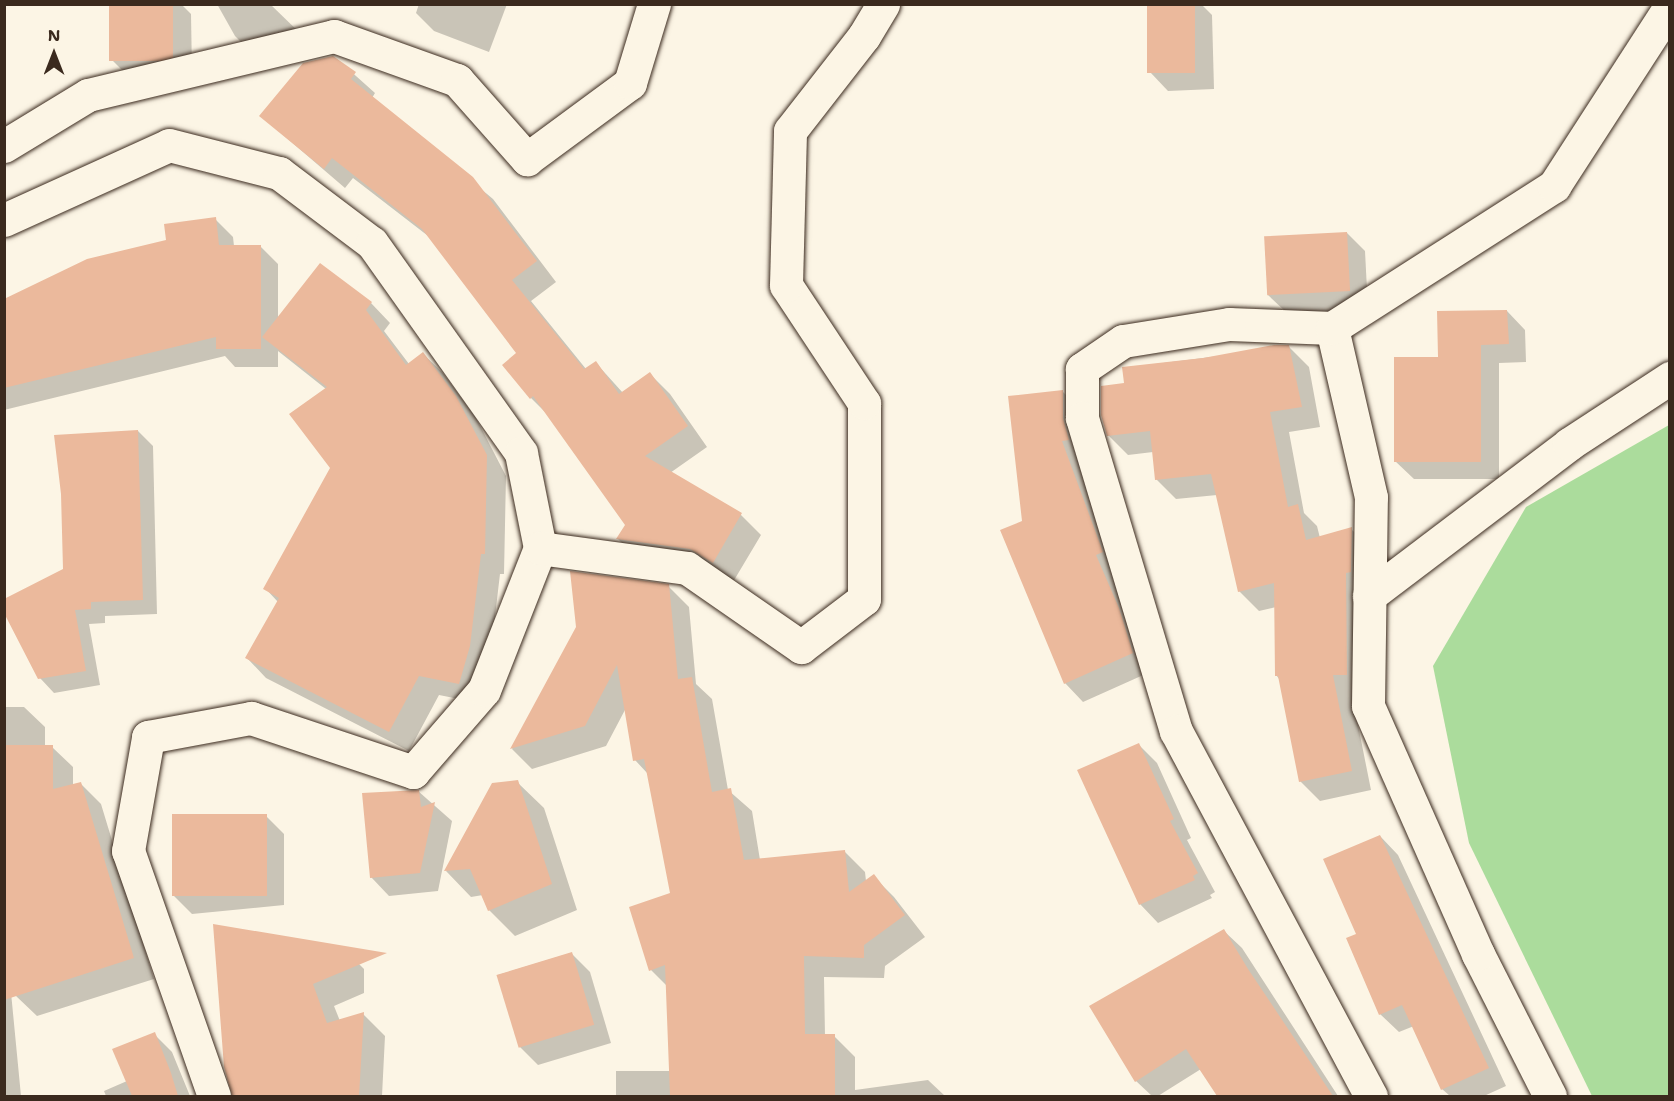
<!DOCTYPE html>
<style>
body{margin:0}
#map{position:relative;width:1674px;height:1101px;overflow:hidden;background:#fcf5e5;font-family:"Shantell Sans",sans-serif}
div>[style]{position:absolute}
.green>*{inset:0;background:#abdc9c}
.shadow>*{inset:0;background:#0003}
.building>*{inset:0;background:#ebb99c;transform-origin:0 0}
.roads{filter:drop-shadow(0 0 2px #3b2a1e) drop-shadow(0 0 2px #3b2a1e)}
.minor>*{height:33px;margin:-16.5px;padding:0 16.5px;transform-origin:16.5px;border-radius:16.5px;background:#fcf5e5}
span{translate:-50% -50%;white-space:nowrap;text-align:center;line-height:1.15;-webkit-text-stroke:4.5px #fcf5e5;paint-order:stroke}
.frame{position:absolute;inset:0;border:6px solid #3b2a1e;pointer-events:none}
.north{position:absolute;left:24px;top:24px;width:60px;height:60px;-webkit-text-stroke:4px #fcf5e5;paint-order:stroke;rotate:0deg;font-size:16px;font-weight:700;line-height:24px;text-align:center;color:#3b2a1e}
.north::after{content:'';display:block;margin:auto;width:21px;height:27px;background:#3b2a1e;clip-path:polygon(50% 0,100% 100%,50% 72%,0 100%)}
</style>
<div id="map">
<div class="green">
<i style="clip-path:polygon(1669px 425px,1669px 1096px,1592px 1096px,1469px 843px,1433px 666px,1526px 507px)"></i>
</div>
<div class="shadow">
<i style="clip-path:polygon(110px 4px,181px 4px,191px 14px,192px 73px,130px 78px,112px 60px)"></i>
<i style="clip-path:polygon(217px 4px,270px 4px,302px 35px,259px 60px,235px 36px)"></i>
<i style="clip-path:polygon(419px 4px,507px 4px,489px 52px,434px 31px,416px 13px)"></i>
<i style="clip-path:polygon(1148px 4px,1201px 4px,1212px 15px,1214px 89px,1168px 91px,1150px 72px)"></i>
<i style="clip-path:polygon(337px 59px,375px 93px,372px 98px,493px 199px,556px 282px,531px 301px,586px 369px,596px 363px,623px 393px,650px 374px,670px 394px,707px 447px,670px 473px,741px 515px,761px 535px,733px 582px,638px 559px,618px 539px,626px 525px,550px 417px,531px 398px,518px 353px,432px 239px,353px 178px,345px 188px,261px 116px,304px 64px)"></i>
<i style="clip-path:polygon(215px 219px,233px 237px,234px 246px,260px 246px,278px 264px,278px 319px,371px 303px,390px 323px,384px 331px,409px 364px,423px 354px,443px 373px,476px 418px,506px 476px,504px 574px,500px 574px,489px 667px,479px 703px,439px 695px,409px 751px,266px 678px,247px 658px,278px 602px,265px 588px,332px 468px,326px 389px,278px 351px,278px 367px,235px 367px,225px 356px,4px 410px,4px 324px)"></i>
<i style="clip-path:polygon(1347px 233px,1365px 251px,1368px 309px,1287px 313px,1268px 295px)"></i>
<i style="clip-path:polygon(1507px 311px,1525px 330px,1526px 362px,1499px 363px,1499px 479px,1414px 479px,1395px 461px,1439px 358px)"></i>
<i style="clip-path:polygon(1289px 347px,1309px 367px,1320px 427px,1289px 432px,1304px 513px,1317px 526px,1320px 538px,1351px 529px,1371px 548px,1352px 695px,1371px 790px,1320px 801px,1300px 781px,1280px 680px,1276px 675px,1276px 607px,1259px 611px,1239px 591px,1217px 495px,1176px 499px,1156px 479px,1153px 452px,1128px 455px,1108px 435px,1126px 384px,1124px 368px)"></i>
<i style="clip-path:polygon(1063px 392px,1081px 410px,1150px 672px,1083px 702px,1065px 683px,1002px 531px,1024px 522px)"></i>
<i style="clip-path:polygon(138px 431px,153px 446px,157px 614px,105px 616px,105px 623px,89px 624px,100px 685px,54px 693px,40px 678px,64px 570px)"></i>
<i style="clip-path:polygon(668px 586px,689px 607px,696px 684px,712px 699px,728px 790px,752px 811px,760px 860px,844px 851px,865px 872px,866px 881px,873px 876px,894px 897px,925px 937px,885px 966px,884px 978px,824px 977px,825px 1036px,834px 1036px,855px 1057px,855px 1090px,928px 1080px,945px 1096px,616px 1096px,616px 1071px,671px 1071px,668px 987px,651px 970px,672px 894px,648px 774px,635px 760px,626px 708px,606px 746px,532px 769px,512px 749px,577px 628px)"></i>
<i style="clip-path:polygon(4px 707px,24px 707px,45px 727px,45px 747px,52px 747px,73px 767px,73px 786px,81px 784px,101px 804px,154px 979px,37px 1016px,16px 996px,10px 982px,21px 1096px,4px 1096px)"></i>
<i style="clip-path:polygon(1139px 745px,1157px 763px,1191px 838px,1187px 840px,1215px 892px,1210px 895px,1212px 898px,1158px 923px,1140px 904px)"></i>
<i style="clip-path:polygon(517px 782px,544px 808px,577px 910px,515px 936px,489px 910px,483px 895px,471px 897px,446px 871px)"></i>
<i style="clip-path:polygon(418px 791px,452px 821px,438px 891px,389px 896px,371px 877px)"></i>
<i style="clip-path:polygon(266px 816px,284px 834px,284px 905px,192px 914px,174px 896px)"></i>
<i style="clip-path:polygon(1380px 836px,1398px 855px,1506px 1086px,1484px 1096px,1450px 1096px,1442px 1089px,1414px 1026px,1399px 1032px,1380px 1014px,1358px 934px)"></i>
<i style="clip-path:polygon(1224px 931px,1242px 948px,1338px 1096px,1219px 1096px,1201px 1069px,1158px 1096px,1152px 1096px,1136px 1081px,1091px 1006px)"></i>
<i style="clip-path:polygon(342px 947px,364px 969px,364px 993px,334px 1006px,340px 1021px,363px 1014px,385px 1036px,382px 1096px,232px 1096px,225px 1067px)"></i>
<i style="clip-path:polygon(571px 953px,590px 972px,611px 1043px,538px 1065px,520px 1047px,498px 975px)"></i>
<i style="clip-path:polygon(154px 1034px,172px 1052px,190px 1096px,106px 1096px,104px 1091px,127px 1081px)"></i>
</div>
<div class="building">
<i style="left:109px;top:4px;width:64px;height:57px"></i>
<i style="left:1147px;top:4px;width:48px;height:69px"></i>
<i style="clip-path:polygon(333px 56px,356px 72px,351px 79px,473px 177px,537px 261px,512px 280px,584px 369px,596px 361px,619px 394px,650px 372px,688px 426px,645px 456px,742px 513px,713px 563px,690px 549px,616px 539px,625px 525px,533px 396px,530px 399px,502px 365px,516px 353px,422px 229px,332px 158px,324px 169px,259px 116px,303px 63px)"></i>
<i style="clip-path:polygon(216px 217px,219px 245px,261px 245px,261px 349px,216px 349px,216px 337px,4px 388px,4px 299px,87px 259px,166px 240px,164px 224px)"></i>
<i style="left:1347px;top:232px;width:59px;height:83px;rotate:87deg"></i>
<i style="clip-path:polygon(320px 263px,372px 302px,366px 310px,406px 365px,423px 352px,456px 396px,487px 455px,485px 554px,481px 554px,470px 646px,459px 684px,419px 676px,389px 732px,245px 658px,279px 598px,263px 589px,330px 468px,289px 414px,327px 387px,262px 337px)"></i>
<i style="clip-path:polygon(1507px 310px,1509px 344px,1481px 345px,1481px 462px,1394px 462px,1394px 357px,1438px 357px,1437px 311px)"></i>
<i style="clip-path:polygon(1274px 345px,1289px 345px,1302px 407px,1270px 412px,1288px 507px,1298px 504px,1306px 540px,1352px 527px,1351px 572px,1346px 573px,1347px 675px,1333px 675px,1352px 771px,1299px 782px,1278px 676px,1275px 676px,1274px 583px,1238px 592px,1211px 474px,1155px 480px,1150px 431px,1107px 436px,1101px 415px,1101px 386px,1124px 383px,1122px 367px,1203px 358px)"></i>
<i style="clip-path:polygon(1063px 390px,1063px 418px,1069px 440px,1062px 441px,1103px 552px,1096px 555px,1119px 608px,1133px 653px,1064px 684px,1000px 530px,1022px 521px,1008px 396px)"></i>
<i style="clip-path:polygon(138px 430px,143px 600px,91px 602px,91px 609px,75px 610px,86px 671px,38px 679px,4px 613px,4px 599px,63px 569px,61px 494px,54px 435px)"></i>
<i style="clip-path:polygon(570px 571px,669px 584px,678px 679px,692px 677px,712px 792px,731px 788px,744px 860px,845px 850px,849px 892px,874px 874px,905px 915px,864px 945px,864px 958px,804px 956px,805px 1034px,835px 1034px,835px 1096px,670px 1096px,665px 965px,649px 971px,629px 907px,670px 893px,644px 759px,633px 761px,617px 665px,585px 726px,510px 749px,576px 627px)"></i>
<i style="clip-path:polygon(1139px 743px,1174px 819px,1170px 821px,1198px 873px,1193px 876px,1195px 880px,1139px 905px,1077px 770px)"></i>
<i style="clip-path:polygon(4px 745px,53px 745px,53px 789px,81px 782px,134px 958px,4px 1000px)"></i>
<i style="clip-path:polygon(518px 780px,552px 884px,488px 911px,470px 869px,444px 871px,492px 783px)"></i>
<i style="clip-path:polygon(419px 790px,421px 807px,435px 802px,420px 873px,370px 878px,362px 793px)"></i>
<i style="left:172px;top:814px;width:95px;height:82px"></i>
<i style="clip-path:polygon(1380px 835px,1489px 1068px,1441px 1090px,1402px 1005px,1379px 1015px,1346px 938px,1356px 934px,1323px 859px)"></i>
<i style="clip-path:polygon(213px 924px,387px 953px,313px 984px,327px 1023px,364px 1012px,359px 1096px,232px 1096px,224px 1067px)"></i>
<i style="clip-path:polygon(1224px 929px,1248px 969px,1333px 1096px,1217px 1096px,1186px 1049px,1135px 1082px,1089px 1006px)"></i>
<i style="left:572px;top:952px;width:76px;height:79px;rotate:73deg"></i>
<i style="clip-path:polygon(155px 1032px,171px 1073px,178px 1096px,132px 1096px,112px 1049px)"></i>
</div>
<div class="roads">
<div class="minor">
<i style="left:4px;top:146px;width:98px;rotate:-31.3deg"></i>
<i style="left:88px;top:95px;width:253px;rotate:-13.5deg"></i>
<i style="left:334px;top:36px;width:131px;rotate:19.7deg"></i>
<i style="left:457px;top:80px;width:106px;rotate:48.5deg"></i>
<i style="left:527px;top:159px;width:128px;rotate:-36.4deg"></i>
<i style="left:630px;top:83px;width:83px;rotate:-73.1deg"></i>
<i style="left:4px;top:220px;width:181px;rotate:-24.4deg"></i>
<i style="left:169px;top:145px;width:114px;rotate:14.3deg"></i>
<i style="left:279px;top:173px;width:116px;rotate:37deg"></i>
<i style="left:372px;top:243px;width:257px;rotate:54.6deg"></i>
<i style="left:521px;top:453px;width:97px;rotate:78.7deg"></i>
<i style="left:1332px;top:328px;width:103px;rotate:-177.8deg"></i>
<i style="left:1229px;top:324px;width:107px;rotate:170.9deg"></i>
<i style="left:1123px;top:341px;width:50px;rotate:145.7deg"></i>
<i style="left:1082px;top:369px;width:49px;rotate:90deg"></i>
<i style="left:1082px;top:418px;width:327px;rotate:73.3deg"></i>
<i style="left:1176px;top:731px;width:414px;rotate:61.9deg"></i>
<i style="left:1369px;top:596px;width:251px;rotate:-37.2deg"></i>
<i style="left:1569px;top:444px;width:121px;rotate:-33.2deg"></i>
<i style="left:214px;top:1096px;width:260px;rotate:-109.3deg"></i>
<i style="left:128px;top:851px;width:116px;rotate:-80deg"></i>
<i style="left:148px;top:737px;width:105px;rotate:-10.5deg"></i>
<i style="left:251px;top:718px;width:171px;rotate:18.4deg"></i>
<i style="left:413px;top:772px;width:108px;rotate:-49.1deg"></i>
<i style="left:484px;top:690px;width:153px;rotate:-68.5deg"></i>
<i style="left:540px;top:548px;width:148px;rotate:7.7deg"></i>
<i style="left:687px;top:568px;width:139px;rotate:34.7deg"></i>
<i style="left:801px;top:647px;width:79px;rotate:-37.3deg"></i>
<i style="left:864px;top:599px;width:196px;rotate:-90deg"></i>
<i style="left:864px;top:403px;width:141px;rotate:-123.5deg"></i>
<i style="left:786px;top:285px;width:154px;rotate:-88.5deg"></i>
<i style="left:790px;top:131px;width:120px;rotate:-52.1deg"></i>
<i style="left:864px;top:36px;width:37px;rotate:-59deg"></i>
<i style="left:1550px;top:1096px;width:159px;rotate:-116.9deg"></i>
<i style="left:1478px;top:954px;width:271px;rotate:-113.9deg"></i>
<i style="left:1368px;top:706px;width:209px;rotate:-89.2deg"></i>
<i style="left:1371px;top:497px;width:173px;rotate:-103deg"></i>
<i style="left:1332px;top:328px;width:264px;rotate:-32.6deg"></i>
<i style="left:1554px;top:186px;width:213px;rotate:-57.1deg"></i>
</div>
</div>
<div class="frame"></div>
<div class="north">N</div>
</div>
